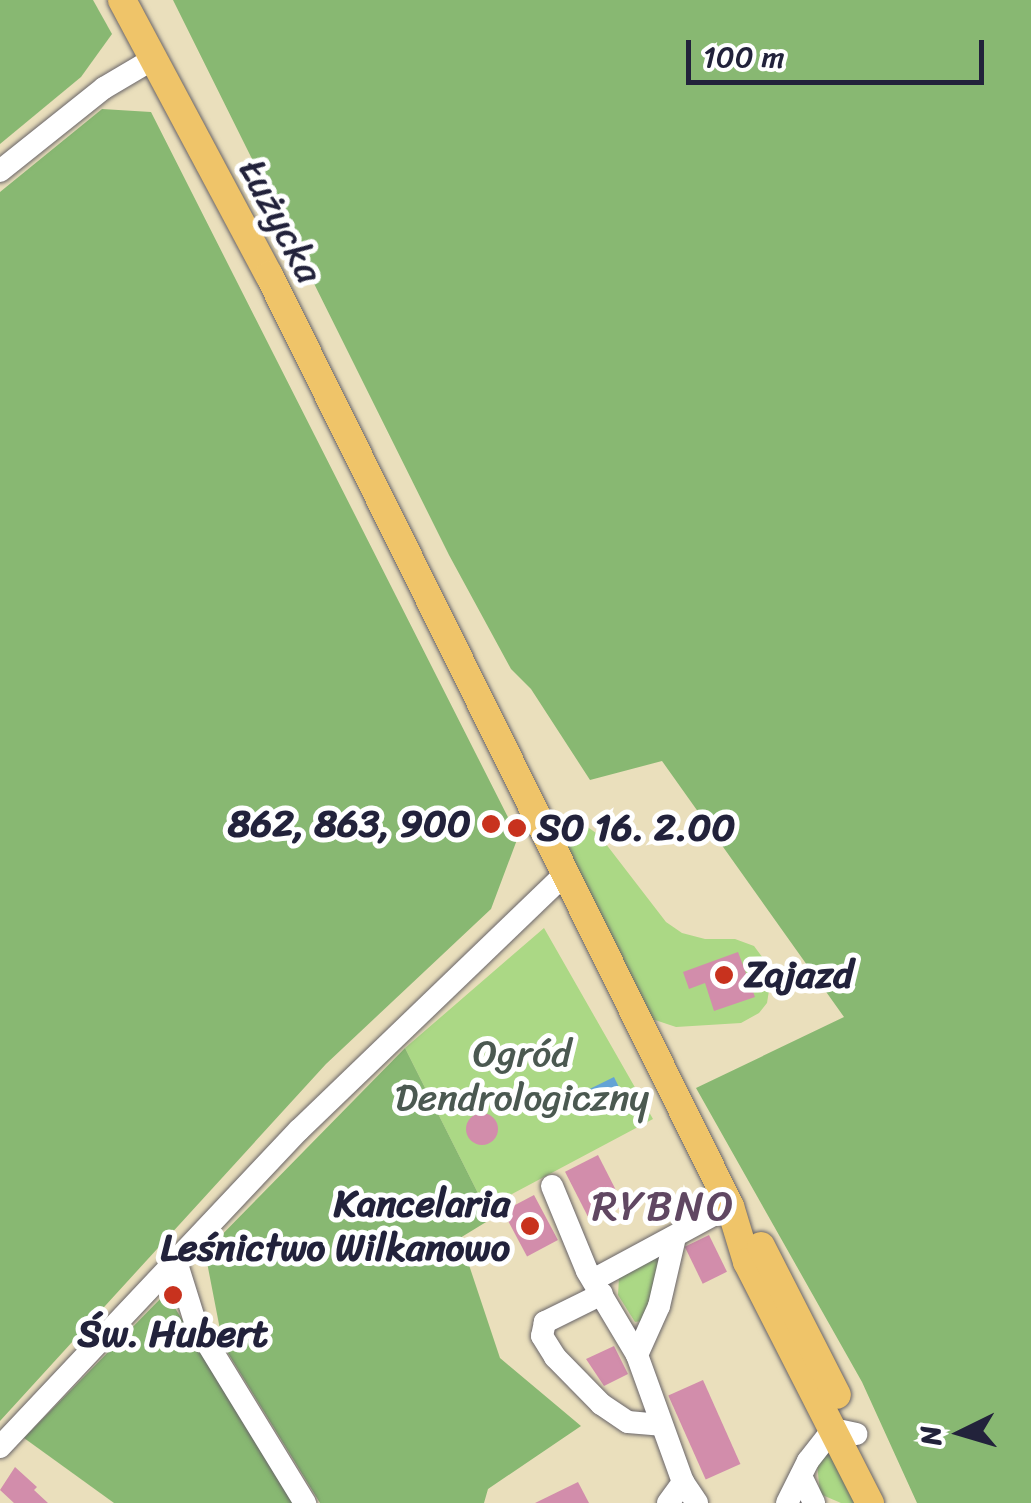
<!DOCTYPE html>
<meta charset="utf-8">
<style>
body{margin:0}
#map{position:relative;width:1031px;height:1503px;overflow:hidden;background:#eadfbc;font-family:Sriracha,sans-serif}
div>[style]{position:absolute}
.green>*{inset:0;background:#abd885}
.forest>*{inset:0;background:#88b872}
.water>*{inset:0;background:#63a3d6;transform-origin:0 0}
.building>*{inset:0;background:#d28dab;transform-origin:0 0}
.round{border-radius:50%}
.roads{filter:drop-shadow(0 0 2px #686468) drop-shadow(0 0 2px #686468)}
.minor>*{height:22px;margin:-11px;padding:0 11px;transform-origin:11px;border-radius:11px;background:#fff}
.major>*{height:28px;margin:-14px;padding:0 14px;transform-origin:14px;border-radius:14px;background:#efc469}
.dots>*{width:28px;height:28px;translate:-50% -50%;box-sizing:border-box;border:5px solid #fff;border-radius:50%}
span{translate:-50% -50%;white-space:nowrap;text-align:center;line-height:1.15;-webkit-text-stroke:10px #fff;paint-order:stroke}
.street-label{font-size:38px;color:#22223b}
.poi-label{font-size:38px;color:#22223b;font-weight:700}
.right{translate:-100% -50%;text-align:right}
.left{translate:0 -50%;text-align:left}
.park-label{font-size:38px;color:#4b5951}
.quarter-label{font-size:42px;color:#604762;letter-spacing:2.5px}
.north{position:absolute;left:911px;top:1383px;width:100px;height:100px;-webkit-text-stroke:8px #fff;paint-order:stroke;rotate:265deg;font-size:28px;font-weight:700;line-height:40px;text-align:center;color:#22223b}
.north::after{content:'';display:block;margin:auto;width:35px;height:45px;background:#22223b;clip-path:polygon(50% 0,100% 100%,50% 72%,0 100%)}
.scale{position:absolute;left:686px;top:40px;width:298px;height:45px;box-sizing:border-box;border:5px solid #22223b;border-top:0;padding-left:12px;font-size:30px;line-height:35px;white-space:nowrap;color:#22223b;-webkit-text-stroke:8px #fff;paint-order:stroke}
</style>
<div id="map">
<div class="green">
<i style="clip-path:polygon(576px 819px,599px 835px,666px 922px,682px 933px,705px 939px,735px 939px,754px 946px,768px 965px,771px 978px,767px 1003px,759px 1013px,741px 1023px,676px 1027px,652px 1019px,562px 840px,562px 829px)"></i>
<i style="clip-path:polygon(544px 928px,653px 1119px,512px 1194px,491px 1219px,405px 1048px)"></i>
<i style="clip-path:polygon(661px 1251px,648px 1320px,635px 1322px,618px 1295px,619px 1278px)"></i>
<i style="clip-path:polygon(832px 1449px,863px 1503px,841px 1503px,820px 1494px,817px 1463px)"></i>
</div>
<div class="forest">
<i style="clip-path:polygon(0 0,93px 0,112px 34px,81px 77px,0 144px)"></i>
<i style="clip-path:polygon(173px 0,1031px 0,1031px 1503px,917px 1503px,862px 1382px,696px 1088px,844px 1017px,662px 761px,590px 780px,531px 689px,511px 669px,449px 555px)"></i>
<i style="clip-path:polygon(102px 109px,151px 112px,518px 837px,491px 909px,326px 1064px,0 1421px,0 192px)"></i>
<i style="clip-path:polygon(405px 1048px,491px 1219px,460px 1238px,500px 1358px,581px 1426px,488px 1489px,484px 1503px,320px 1503px,223px 1345px,205px 1252px)"></i>
<i style="clip-path:polygon(166px 1293px,293px 1503px,114px 1503px,24px 1438px)"></i>
</div>
<div class="water">
<i style="left:614px;top:1077px;width:25px;height:30px;rotate:64deg"></i>
</div>
<div class="building">
<i style="clip-path:polygon(738px 952px,755px 997px,714px 1011px,705px 983px,689px 989px,683px 972px)"></i>
<i class="round" style="left:466px;top:1113px;width:32px;height:32px"></i>
<i style="left:598px;top:1155px;width:57px;height:37px;rotate:63deg"></i>
<i style="left:534px;top:1195px;width:51px;height:35px;rotate:62deg"></i>
<i style="left:709px;top:1235px;width:41px;height:27px;rotate:64deg"></i>
<i style="clip-path:polygon(614px 1346px,628px 1374px,604px 1386px,586px 1359px)"></i>
<i style="left:703px;top:1380px;width:92px;height:38px;rotate:66deg"></i>
<i style="clip-path:polygon(15px 1467px,37px 1487px,34px 1490px,48px 1503px,14px 1503px,0 1490px)"></i>
<i style="clip-path:polygon(578px 1482px,589px 1503px,535px 1503px)"></i>
</div>
<div class="roads">
<div class="minor">
<i style="left:0;top:171px;width:133px;rotate:-38.6deg"></i>
<i style="left:104px;top:88px;width:57px;rotate:-30.6deg"></i>
<i style="left:552px;top:1186px;width:92px;rotate:67.6deg"></i>
<i style="left:587px;top:1271px;width:98px;rotate:59.2deg"></i>
<i style="left:637px;top:1355px;width:135px;rotate:70.1deg"></i>
<i style="left:683px;top:1482px;width:25px;rotate:56deg"></i>
<i style="left:176px;top:1261px;width:67px;rotate:72.6deg"></i>
<i style="left:196px;top:1325px;width:209px;rotate:58.5deg"></i>
<i style="left:593px;top:1280px;width:156px;rotate:-28.4deg"></i>
<i style="left:602px;top:1294px;width:64px;rotate:153.8deg"></i>
<i style="left:545px;top:1322px;width:14px;rotate:102deg"></i>
<i style="left:542px;top:1336px;width:25px;rotate:58deg"></i>
<i style="left:555px;top:1357px;width:66px;rotate:45.6deg"></i>
<i style="left:601px;top:1404px;width:32px;rotate:34deg"></i>
<i style="left:628px;top:1422px;width:33px;rotate:5deg"></i>
<i style="left:637px;top:1355px;width:54px;rotate:-65.8deg"></i>
<i style="left:659px;top:1306px;width:71px;rotate:-76.9deg"></i>
<i style="left:0;top:1447px;width:436px;rotate:-46.7deg"></i>
<i style="left:299px;top:1130px;width:369px;rotate:-43.9deg"></i>
<i style="left:801px;top:1476px;width:30px;rotate:64deg"></i>
<i style="left:668px;top:1503px;width:26px;rotate:-54deg"></i>
<i style="left:787px;top:1503px;width:47px;rotate:-63.4deg"></i>
<i style="left:808px;top:1461px;width:41px;rotate:-52deg"></i>
<i style="left:833px;top:1429px;width:24px;rotate:12deg"></i>
</div>
<div class="major">
<i style="left:122px;top:0;width:312px;rotate:61.9deg"></i>
<i style="left:269px;top:275px;width:1039px;rotate:63.66deg"></i>
<i style="left:730px;top:1206px;width:59px;rotate:73.1deg"></i>
<i style="left:747px;top:1262px;width:271px;rotate:63deg"></i>
<i style="left:761px;top:1246px;width:167px;rotate:63deg"></i>
</div>
</div>
<div class="dots">
<i style="left:491px;top:824px;background:#c8321e"></i>
<i style="left:517px;top:828px;background:#c8321e"></i>
<i style="left:724px;top:975px;background:#c8321e"></i>
<i style="left:530px;top:1226px;background:#c8321e"></i>
<i style="left:173px;top:1295px;background:#c8321e"></i>
</div>
<div class="street-label">
<span style="left:281px;top:221px;rotate:62deg">Łużycka</span>
</div>
<div class="poi-label">
<span class="right" style="left:471px;top:824px">862, 863, 900</span>
<span class="left" style="left:537px;top:828px">S0 16. 2.00</span>
<span class="left" style="left:744px;top:975px">Zajazd</span>
<span class="right" style="left:510px;top:1226px">Kancelaria<br>Leśnictwo Wilkanowo</span>
<span style="left:173px;top:1334px">Św. Hubert</span>
</div>
<div class="park-label">
<span style="left:522px;top:1076px">Ogród<br>Dendrologiczny</span>
</div>
<div class="quarter-label">
<span style="left:664px;top:1206px">RYBNO</span>
</div>
<div class="north">N</div>
<div class="scale">100 m</div>
</div>
